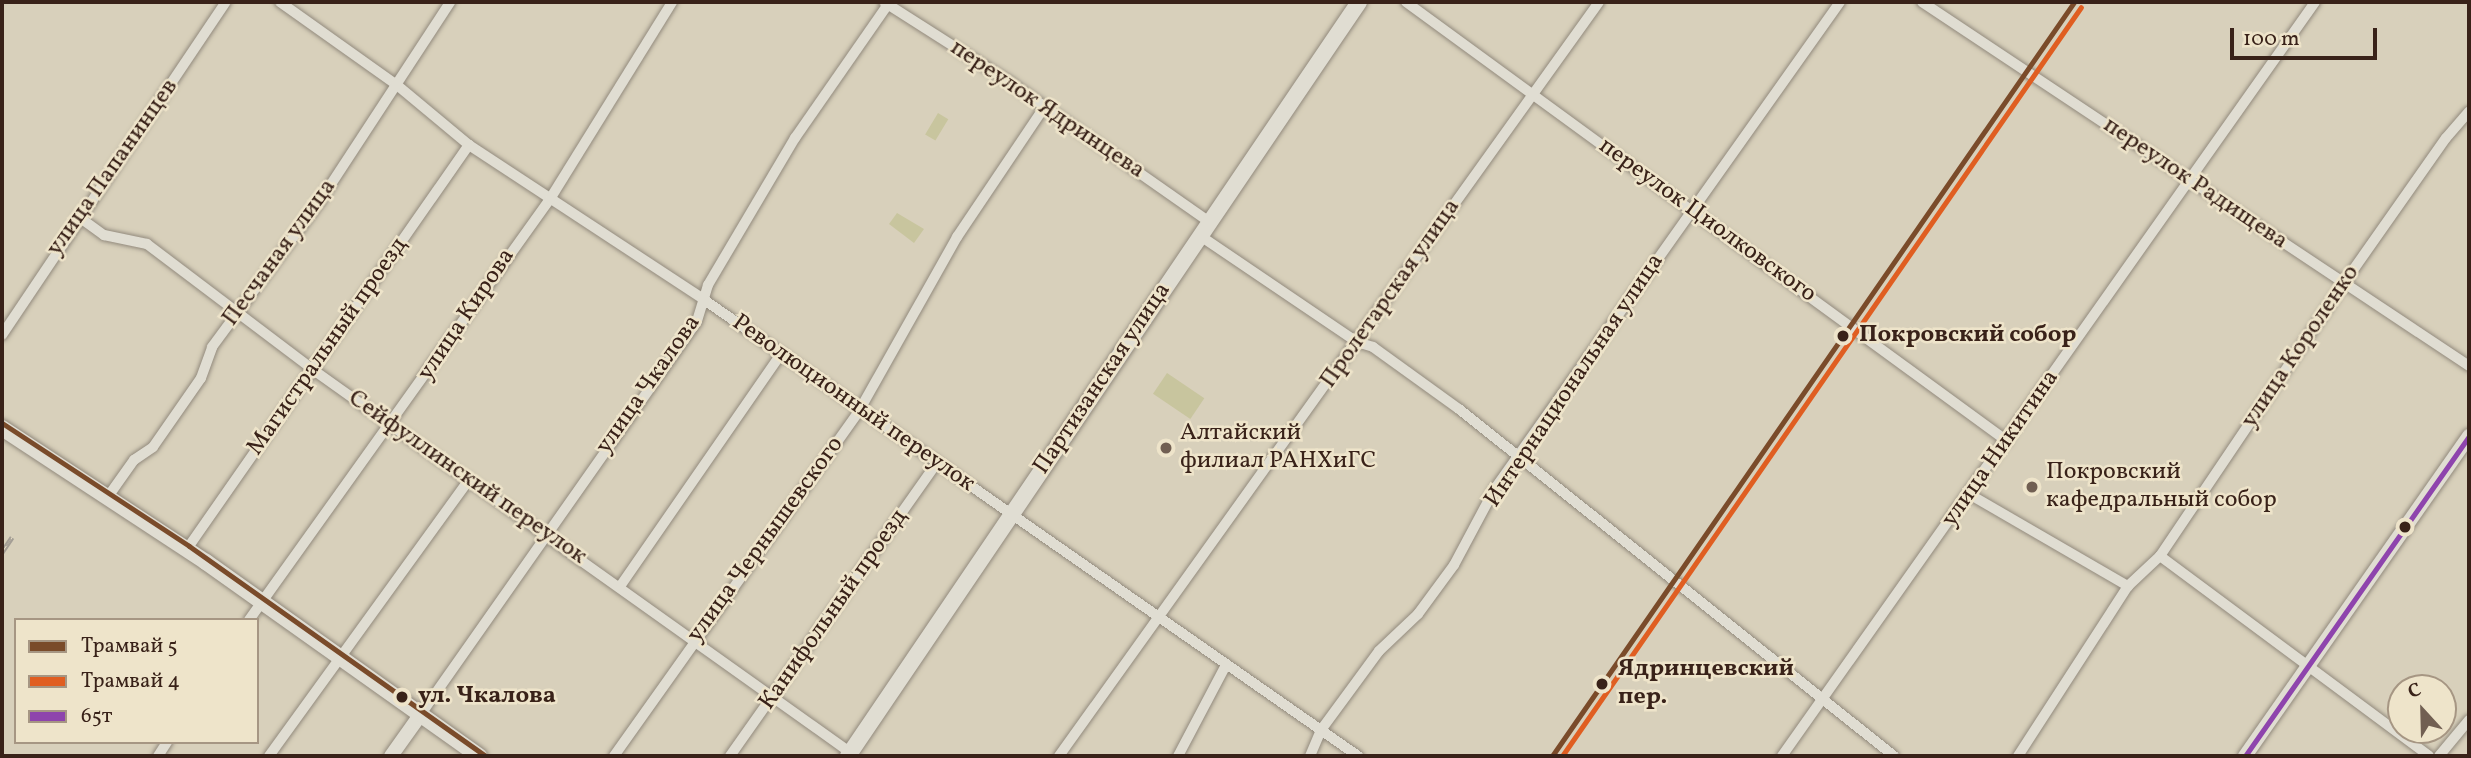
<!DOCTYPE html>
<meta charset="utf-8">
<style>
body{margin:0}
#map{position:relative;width:2471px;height:758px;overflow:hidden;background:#d8d0bb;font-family:Vollkorn,serif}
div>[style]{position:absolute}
.green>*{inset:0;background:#c8c59e;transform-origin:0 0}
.roads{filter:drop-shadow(0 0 2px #928a7d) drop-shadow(0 0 2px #928a7d)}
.minor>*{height:10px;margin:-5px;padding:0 5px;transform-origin:5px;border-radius:5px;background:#e0ddd2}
.tertiary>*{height:14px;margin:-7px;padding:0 7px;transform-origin:7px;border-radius:7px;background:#e0ddd2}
.secondary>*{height:16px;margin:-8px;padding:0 8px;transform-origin:8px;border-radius:8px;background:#e0ddd2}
.rail>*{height:5px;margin-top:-2.5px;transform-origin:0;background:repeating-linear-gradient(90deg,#eee4ca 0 8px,#a49e95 0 16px);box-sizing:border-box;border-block:2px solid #a49e95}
.bus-1>*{height:5px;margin:-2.5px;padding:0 2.5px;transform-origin:2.5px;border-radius:2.5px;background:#8e44ad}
.tram-1>*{height:5px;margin:-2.5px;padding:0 2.5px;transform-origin:2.5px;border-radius:2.5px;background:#7a4b2a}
.tram-2>*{height:5px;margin:-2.5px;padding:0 2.5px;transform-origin:2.5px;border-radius:2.5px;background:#e05e21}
.dots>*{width:19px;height:19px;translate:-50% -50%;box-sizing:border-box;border:4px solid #eee4ca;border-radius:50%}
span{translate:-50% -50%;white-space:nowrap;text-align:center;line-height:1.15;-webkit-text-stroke:5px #eee4ca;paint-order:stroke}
.street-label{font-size:24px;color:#392219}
.stop-label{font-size:24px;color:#392219;font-weight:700}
.left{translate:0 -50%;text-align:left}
.poi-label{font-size:24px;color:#392219}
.frame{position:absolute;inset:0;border:4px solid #392219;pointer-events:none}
.legend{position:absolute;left:14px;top:618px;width:245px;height:126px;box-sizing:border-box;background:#eee4ca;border:2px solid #a69683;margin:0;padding:9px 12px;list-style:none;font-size:21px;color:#392219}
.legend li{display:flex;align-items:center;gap:14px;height:35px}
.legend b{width:35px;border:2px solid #a69683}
.north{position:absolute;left:2387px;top:674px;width:70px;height:70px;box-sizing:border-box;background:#eee4ca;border:2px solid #a69683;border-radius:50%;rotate:338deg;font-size:19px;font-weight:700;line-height:28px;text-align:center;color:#392219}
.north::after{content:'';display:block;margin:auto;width:24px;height:32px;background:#715f52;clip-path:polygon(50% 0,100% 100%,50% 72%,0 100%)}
.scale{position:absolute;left:2230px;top:28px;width:147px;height:32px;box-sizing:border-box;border:4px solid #392219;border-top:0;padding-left:9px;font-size:21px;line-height:24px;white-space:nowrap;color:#392219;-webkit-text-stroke:5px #eee4ca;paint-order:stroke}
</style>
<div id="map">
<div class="green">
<i style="left:938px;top:113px;width:12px;height:25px;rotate:31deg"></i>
<i style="clip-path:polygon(897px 213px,924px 229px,914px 243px,889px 224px)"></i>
<i style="left:1167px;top:373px;width:45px;height:25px;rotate:34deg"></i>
</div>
<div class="roads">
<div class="minor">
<i style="left:280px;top:2px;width:143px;rotate:35.4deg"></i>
<i style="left:397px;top:85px;width:94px;rotate:39.8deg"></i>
<i style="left:469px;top:145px;width:280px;rotate:33.3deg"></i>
<i style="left:703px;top:299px;width:799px;rotate:34.9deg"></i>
<i style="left:884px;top:2px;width:151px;rotate:32.5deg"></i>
<i style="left:1011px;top:83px;width:241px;rotate:35deg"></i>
<i style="left:1406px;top:2px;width:744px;rotate:36.15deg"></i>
<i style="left:1922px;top:2px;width:657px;rotate:33.64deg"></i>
<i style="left:79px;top:217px;width:31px;rotate:36deg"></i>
<i style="left:104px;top:235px;width:44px;rotate:11.8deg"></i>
<i style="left:147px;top:244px;width:207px;rotate:37.1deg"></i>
<i style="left:312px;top:369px;width:662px;rotate:35.47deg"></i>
<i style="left:1199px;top:235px;width:191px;rotate:34.1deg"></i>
<i style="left:1357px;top:342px;width:17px;rotate:17deg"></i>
<i style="left:1373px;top:347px;width:106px;rotate:35.8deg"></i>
<i style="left:1459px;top:409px;width:556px;rotate:38.58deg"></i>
<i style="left:2px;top:335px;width:401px;rotate:-56.1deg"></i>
<i style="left:1969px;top:494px;width:184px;rotate:30.1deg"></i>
<i style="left:107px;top:498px;width:47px;rotate:-54.6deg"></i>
<i style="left:134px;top:460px;width:23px;rotate:-34deg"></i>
<i style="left:153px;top:447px;width:84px;rotate:-55.2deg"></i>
<i style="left:201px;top:378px;width:33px;rotate:-70deg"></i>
<i style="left:212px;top:347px;width:182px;rotate:-53.5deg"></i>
<i style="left:320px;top:201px;width:238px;rotate:-56.8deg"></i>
<i style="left:187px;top:549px;width:493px;rotate:-55.1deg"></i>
<i style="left:2160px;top:556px;width:335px;rotate:36.6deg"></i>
<i style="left:621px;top:585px;width:281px;rotate:-55.3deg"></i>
<i style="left:249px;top:620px;width:518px;rotate:-54.44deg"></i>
<i style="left:550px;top:199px;width:232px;rotate:-58.2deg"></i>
<i style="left:421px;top:714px;width:480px;rotate:-54.9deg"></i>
<i style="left:697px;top:321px;width:38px;rotate:-73deg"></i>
<i style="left:708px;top:285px;width:171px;rotate:-59.4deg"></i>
<i style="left:795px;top:138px;width:163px;rotate:-55.2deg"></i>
<i style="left:158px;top:756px;width:17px;rotate:-57deg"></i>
<i style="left:269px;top:756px;width:341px;rotate:-54.1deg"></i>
<i style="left:614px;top:756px;width:423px;rotate:-54.6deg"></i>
<i style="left:859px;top:411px;width:200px;rotate:-60.6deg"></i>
<i style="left:957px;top:237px;width:158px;rotate:-56.1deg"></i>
<i style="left:730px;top:756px;width:357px;rotate:-54.8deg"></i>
<i style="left:1059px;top:756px;width:927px;rotate:-54.39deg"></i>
<i style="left:1178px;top:756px;width:103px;rotate:-62.2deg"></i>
<i style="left:1310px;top:756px;width:28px;rotate:-67deg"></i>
<i style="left:1321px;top:730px;width:98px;rotate:-53.7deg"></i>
<i style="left:1379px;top:651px;width:54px;rotate:-43.5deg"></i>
<i style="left:1418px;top:614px;width:61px;rotate:-53.7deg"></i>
<i style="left:1454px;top:565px;width:85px;rotate:-61.9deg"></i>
<i style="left:1494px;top:490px;width:598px;rotate:-54.66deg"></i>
<i style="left:1782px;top:756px;width:923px;rotate:-54.74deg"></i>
<i style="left:2018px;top:756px;width:202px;rotate:-57.1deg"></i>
<i style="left:2128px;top:586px;width:44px;rotate:-43.2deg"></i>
<i style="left:2160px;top:556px;width:329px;rotate:-56deg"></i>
<i style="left:2344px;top:283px;width:177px;rotate:-54.9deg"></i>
<i style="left:2446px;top:138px;width:35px;rotate:-49deg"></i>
<i style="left:2439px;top:756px;width:47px;rotate:-50.2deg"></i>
</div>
<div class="tertiary">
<i style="left:391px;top:756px;width:52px;rotate:-54.5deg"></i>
<i style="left:2245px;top:756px;width:391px;rotate:-55deg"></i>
</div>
<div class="secondary">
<i style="left:2px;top:428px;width:244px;rotate:33.3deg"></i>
<i style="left:206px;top:562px;width:335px;rotate:35.4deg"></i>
<i style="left:848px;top:756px;width:911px;rotate:-55.87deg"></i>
</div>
</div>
<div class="rail">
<i style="left:2px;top:552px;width:18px;rotate:-56deg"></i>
</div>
<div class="bus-1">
<i style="left:2245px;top:756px;width:391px;rotate:-55deg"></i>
</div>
<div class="tram-1">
<i style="left:2px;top:423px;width:224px;rotate:33.3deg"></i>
<i style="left:189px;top:546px;width:364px;rotate:35.3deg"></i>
<i style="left:1552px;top:756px;width:917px;rotate:-55.3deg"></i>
</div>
<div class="tram-2">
<i style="left:1562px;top:756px;width:911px;rotate:-55.28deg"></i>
</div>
<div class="dots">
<i style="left:1843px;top:336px;background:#392219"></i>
<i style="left:1166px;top:448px;background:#715f52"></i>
<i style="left:2032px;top:487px;background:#715f52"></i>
<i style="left:2405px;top:527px;background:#392219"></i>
<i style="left:1602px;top:684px;background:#392219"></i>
<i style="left:402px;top:697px;background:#392219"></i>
</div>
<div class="street-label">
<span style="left:1047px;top:110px;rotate:34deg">переулок Ядринцева</span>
<span style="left:113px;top:168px;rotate:-55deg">улица Папанинцев</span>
<span style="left:2195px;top:184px;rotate:34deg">переулок Радищева</span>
<span style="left:1707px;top:221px;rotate:36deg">переулок Циолковского</span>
<span style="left:280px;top:253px;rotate:-54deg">Песчаная улица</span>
<span style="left:1391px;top:294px;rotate:-55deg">Пролетарская улица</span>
<span style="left:467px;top:315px;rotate:-56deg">улица Кирова</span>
<span style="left:328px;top:347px;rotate:-55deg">Магистральный проезд</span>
<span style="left:2301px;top:347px;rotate:-56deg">улица Короленко</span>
<span style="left:1103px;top:379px;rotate:-56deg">Партизанская улица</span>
<span style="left:1575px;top:381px;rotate:-56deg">Интернациональная улица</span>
<span style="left:649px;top:385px;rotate:-55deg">улица Чкалова</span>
<span style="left:853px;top:404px;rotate:35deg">Революционный переулок</span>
<span style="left:2001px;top:449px;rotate:-55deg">улица Никитина</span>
<span style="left:467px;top:478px;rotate:35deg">Сейфуллинский переулок</span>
<span style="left:766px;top:540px;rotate:-54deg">улица Чернышевского</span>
<span style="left:834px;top:610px;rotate:-55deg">Канифольный проезд</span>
</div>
<div class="stop-label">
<span class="left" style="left:1859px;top:336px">Покровский собор</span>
<span class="left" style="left:1618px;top:684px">Ядринцевский<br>пер.</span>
<span class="left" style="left:418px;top:697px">ул. Чкалова</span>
</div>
<div class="poi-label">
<span class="left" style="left:1180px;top:448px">Алтайский<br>филиал РАНХиГС</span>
<span class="left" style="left:2046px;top:487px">Покровский<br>кафедральный собор</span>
</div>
<div class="frame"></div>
<ul class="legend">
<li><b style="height:9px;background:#7a4b2a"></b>Трамвай 5</li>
<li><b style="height:9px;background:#e05e21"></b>Трамвай 4</li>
<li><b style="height:9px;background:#8e44ad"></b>65т</li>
</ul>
<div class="north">С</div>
<div class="scale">100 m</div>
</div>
